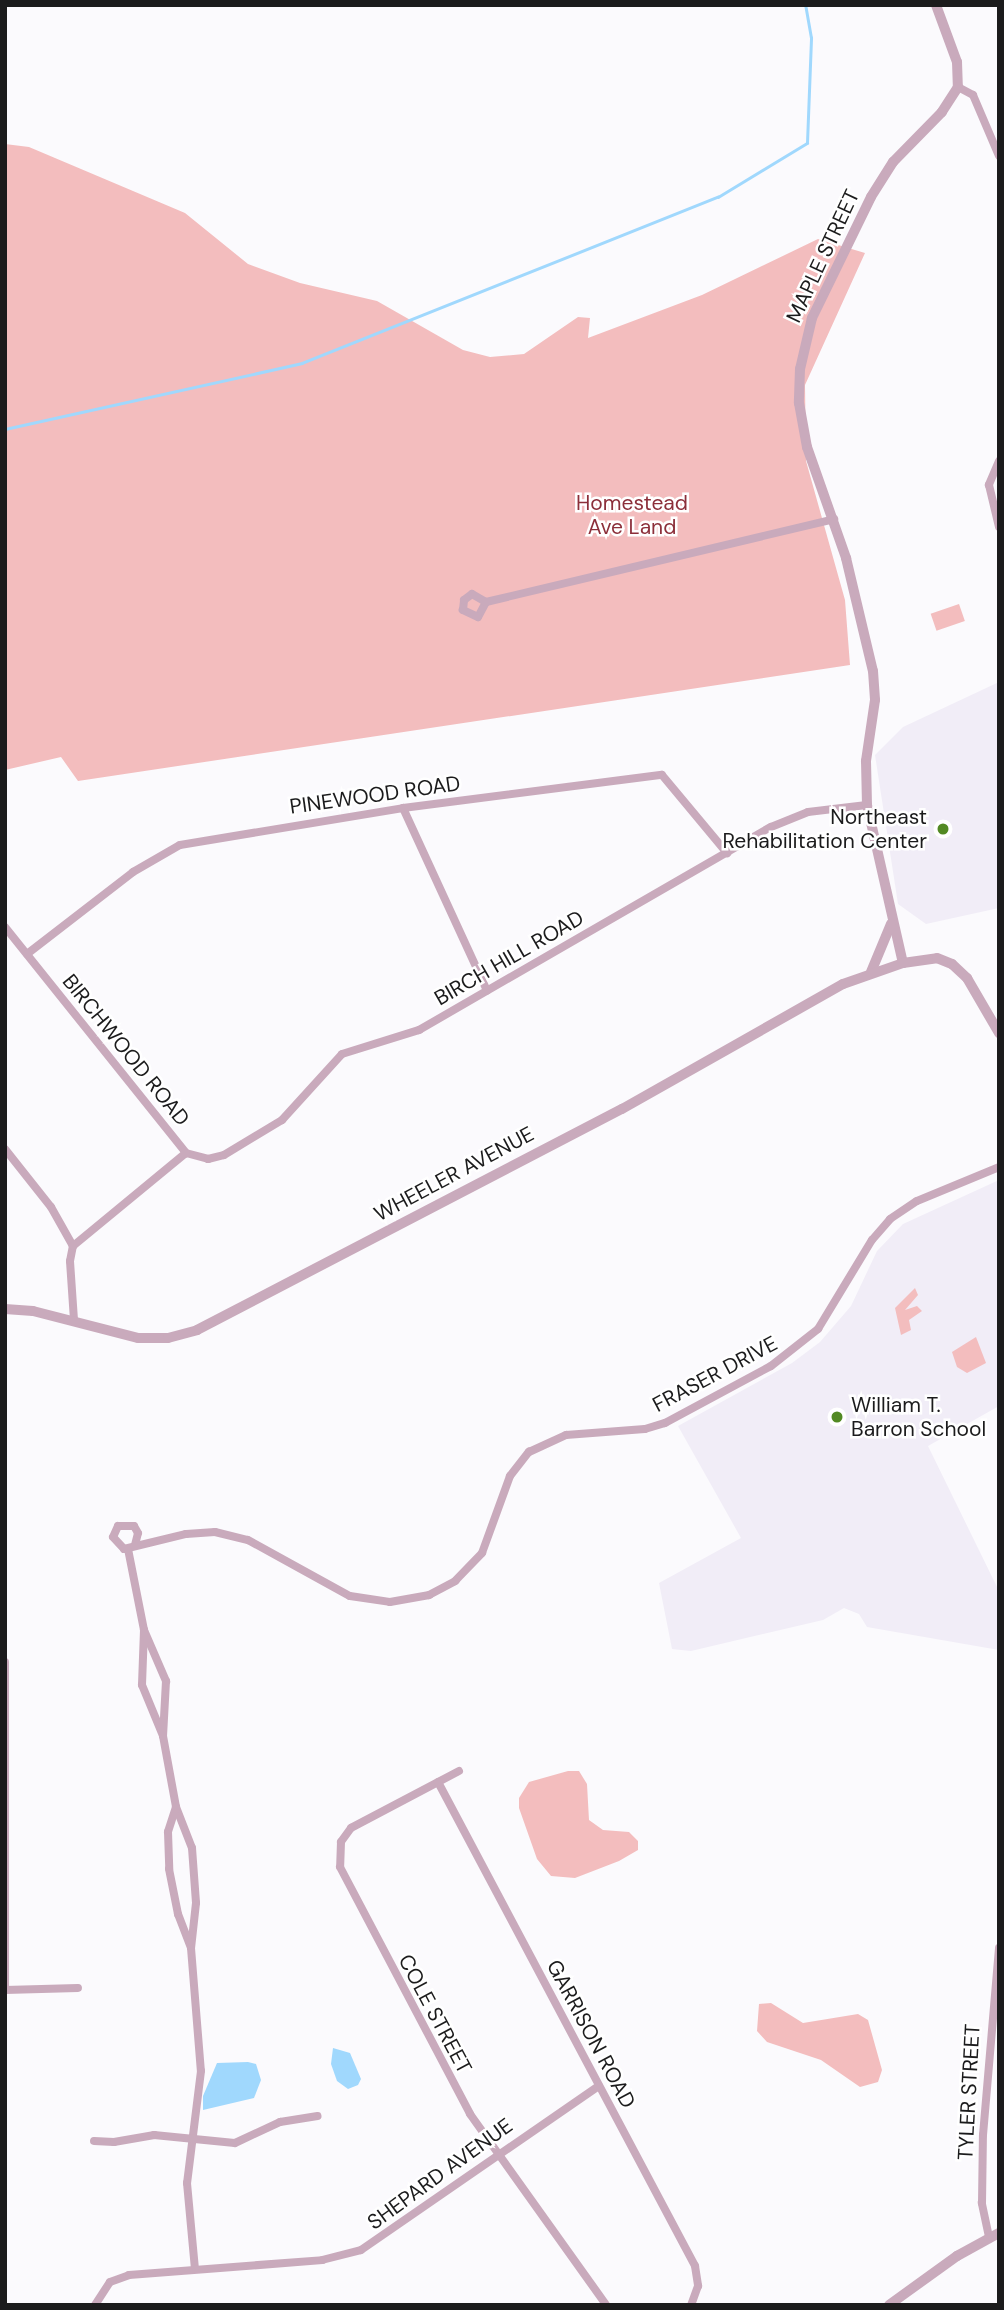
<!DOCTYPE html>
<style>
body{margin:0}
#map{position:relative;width:1004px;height:2310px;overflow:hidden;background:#fbfafd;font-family:"DM Sans",sans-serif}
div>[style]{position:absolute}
.built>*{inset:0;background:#f1edf7}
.green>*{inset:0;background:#f3bdbe;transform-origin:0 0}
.water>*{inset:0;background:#a0d8fd}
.stream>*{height:2.5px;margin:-1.25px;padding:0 1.25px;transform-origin:1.25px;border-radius:1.25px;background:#a0d8fd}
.minor>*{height:8px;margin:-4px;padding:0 4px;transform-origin:4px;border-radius:4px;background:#c9aabc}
.tertiary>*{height:10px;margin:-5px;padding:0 5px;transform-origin:5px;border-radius:5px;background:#c9aabc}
.dots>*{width:19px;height:19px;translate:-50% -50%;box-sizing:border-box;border:4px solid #fff;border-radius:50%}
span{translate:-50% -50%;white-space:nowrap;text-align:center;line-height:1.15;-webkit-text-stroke:5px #fff;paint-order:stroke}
.street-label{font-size:21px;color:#1b1b1c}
.park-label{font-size:21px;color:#8c2f3a}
.poi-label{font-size:21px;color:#1b1b1c}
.right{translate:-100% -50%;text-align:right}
.left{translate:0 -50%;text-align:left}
.frame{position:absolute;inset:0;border:7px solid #1b1b1c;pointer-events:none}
</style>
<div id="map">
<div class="built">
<i style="clip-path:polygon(999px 682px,999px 908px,926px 924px,898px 904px,875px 755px,903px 727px)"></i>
<i style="clip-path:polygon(999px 1180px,999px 1406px,928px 1446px,999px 1591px,999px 1650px,867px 1627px,859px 1614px,844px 1608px,823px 1620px,691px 1651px,672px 1649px,659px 1583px,741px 1538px,678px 1426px,792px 1363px,820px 1342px,851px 1306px,877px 1251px,903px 1224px)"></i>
</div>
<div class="green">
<i style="clip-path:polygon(5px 144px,29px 147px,185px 213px,248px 264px,300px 283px,377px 301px,463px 350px,490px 357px,524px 354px,578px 317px,590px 318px,588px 338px,702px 295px,818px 239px,865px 253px,805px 385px,806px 461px,845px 600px,850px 665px,78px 781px,61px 757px,5px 770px)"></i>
<i style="left:959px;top:604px;width:18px;height:30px;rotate:71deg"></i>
<i style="clip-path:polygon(915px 1288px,918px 1295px,905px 1310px,917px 1306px,922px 1311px,909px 1320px,911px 1330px,901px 1335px,895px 1308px)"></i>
<i style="clip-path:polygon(976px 1337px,986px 1363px,967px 1373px,957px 1367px,952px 1352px)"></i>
<i style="clip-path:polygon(568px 1771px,579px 1771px,587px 1784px,589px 1820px,603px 1830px,629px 1832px,638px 1841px,638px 1850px,619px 1861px,575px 1878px,551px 1876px,537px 1859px,519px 1808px,519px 1798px,529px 1782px)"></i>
<i style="clip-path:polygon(771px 2003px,803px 2023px,858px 2014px,868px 2020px,882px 2070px,878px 2082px,860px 2087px,821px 2060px,767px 2042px,757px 2031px,759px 2004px)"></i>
</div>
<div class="water">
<i style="clip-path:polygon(333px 2048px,350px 2053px,361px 2079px,358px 2085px,348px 2089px,337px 2081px,331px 2064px)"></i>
<i style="clip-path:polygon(248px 2062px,256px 2064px,261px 2080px,254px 2098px,203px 2110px,203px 2096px,217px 2063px)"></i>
</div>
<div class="stream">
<i style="left:5px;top:429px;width:304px;rotate:-12.5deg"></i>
<i style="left:302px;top:363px;width:448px;rotate:-21.8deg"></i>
<i style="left:718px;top:197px;width:104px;rotate:-31.2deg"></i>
<i style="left:807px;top:143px;width:105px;rotate:-87.8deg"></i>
<i style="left:811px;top:38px;width:34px;rotate:-100deg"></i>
</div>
<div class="minor">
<i style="left:958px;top:87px;width:17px;rotate:28deg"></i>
<i style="left:973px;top:95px;width:66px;rotate:66.9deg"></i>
<i style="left:999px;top:461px;width:26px;rotate:113deg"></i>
<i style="left:989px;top:485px;width:43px;rotate:76.6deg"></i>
<i style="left:486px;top:602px;width:17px;rotate:118deg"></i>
<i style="left:478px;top:617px;width:17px;rotate:-155deg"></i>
<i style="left:463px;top:610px;width:10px;rotate:-84deg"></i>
<i style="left:464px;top:600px;width:10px;rotate:-37deg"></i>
<i style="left:472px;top:594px;width:16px;rotate:30deg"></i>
<i style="left:486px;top:602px;width:358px;rotate:-13.4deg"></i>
<i style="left:403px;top:808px;width:201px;rotate:65.3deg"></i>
<i style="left:5px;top:927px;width:290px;rotate:51.3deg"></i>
<i style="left:186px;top:1153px;width:23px;rotate:15deg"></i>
<i style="left:208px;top:1159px;width:16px;rotate:-14deg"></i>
<i style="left:224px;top:1155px;width:68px;rotate:-31.1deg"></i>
<i style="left:282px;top:1120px;width:89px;rotate:-47.7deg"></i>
<i style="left:342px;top:1054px;width:81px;rotate:-17.3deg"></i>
<i style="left:419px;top:1030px;width:406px;rotate:-30deg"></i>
<i style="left:771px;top:827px;width:40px;rotate:-22deg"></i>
<i style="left:808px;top:812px;width:59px;rotate:-6.8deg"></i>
<i style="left:27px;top:954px;width:134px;rotate:-37.7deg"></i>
<i style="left:133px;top:872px;width:54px;rotate:-29.9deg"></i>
<i style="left:180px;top:845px;width:226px;rotate:-9.4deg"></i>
<i style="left:403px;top:808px;width:261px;rotate:-7.3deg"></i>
<i style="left:662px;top:775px;width:102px;rotate:50.2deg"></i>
<i style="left:5px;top:1149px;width:74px;rotate:51.6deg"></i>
<i style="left:51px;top:1207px;width:45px;rotate:60.6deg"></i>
<i style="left:74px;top:1320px;width:59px;rotate:-93.9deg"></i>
<i style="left:70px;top:1261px;width:15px;rotate:-79deg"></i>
<i style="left:73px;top:1246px;width:146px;rotate:-39.5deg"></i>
<i style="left:135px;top:1545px;width:12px;rotate:-76deg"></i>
<i style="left:138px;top:1533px;width:8px;rotate:-120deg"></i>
<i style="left:134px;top:1526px;width:16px;rotate:180deg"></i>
<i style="left:118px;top:1526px;width:12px;rotate:114deg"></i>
<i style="left:113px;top:1537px;width:16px;rotate:47deg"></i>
<i style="left:124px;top:1549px;width:64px;rotate:-13.6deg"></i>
<i style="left:186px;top:1534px;width:29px;rotate:-4deg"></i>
<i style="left:215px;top:1532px;width:34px;rotate:14deg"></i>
<i style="left:248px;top:1540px;width:116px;rotate:28.8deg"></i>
<i style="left:350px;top:1596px;width:40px;rotate:8.5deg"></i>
<i style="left:390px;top:1602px;width:40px;rotate:-10deg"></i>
<i style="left:429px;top:1595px;width:30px;rotate:-28deg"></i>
<i style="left:455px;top:1581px;width:39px;rotate:-46deg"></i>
<i style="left:482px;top:1553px;width:82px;rotate:-70deg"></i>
<i style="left:510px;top:1476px;width:31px;rotate:-52deg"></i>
<i style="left:529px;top:1452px;width:41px;rotate:-24.7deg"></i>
<i style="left:566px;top:1435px;width:79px;rotate:-4.3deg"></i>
<i style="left:645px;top:1429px;width:21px;rotate:-17deg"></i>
<i style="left:665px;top:1423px;width:120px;rotate:-28.3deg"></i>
<i style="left:771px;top:1366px;width:60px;rotate:-38.2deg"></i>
<i style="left:818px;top:1329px;width:104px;rotate:-58.8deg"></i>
<i style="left:872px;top:1240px;width:28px;rotate:-49deg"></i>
<i style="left:890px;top:1219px;width:32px;rotate:-34deg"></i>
<i style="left:917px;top:1201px;width:89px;rotate:-22.5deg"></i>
<i style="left:128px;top:1549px;width:83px;rotate:78.8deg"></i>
<i style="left:144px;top:1630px;width:55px;rotate:92.1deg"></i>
<i style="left:142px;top:1685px;width:55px;rotate:67.6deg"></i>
<i style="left:163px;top:1736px;width:72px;rotate:79.6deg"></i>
<i style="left:176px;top:1807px;width:44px;rotate:68.7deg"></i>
<i style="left:192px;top:1848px;width:55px;rotate:85.8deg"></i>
<i style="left:196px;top:1903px;width:45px;rotate:96.3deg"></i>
<i style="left:144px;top:1630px;width:56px;rotate:66.7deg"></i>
<i style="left:166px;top:1681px;width:55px;rotate:93.1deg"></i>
<i style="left:5px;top:1662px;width:328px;rotate:90deg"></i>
<i style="left:459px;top:1771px;width:122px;rotate:152.2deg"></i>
<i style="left:351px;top:1828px;width:17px;rotate:126deg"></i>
<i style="left:341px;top:1842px;width:25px;rotate:92deg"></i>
<i style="left:340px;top:1867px;width:279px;rotate:62.2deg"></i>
<i style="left:470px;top:2114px;width:234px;rotate:54.5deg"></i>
<i style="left:438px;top:1782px;width:548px;rotate:62.03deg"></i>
<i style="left:695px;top:2266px;width:20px;rotate:81deg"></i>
<i style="left:698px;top:2286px;width:20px;rotate:110deg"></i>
<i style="left:176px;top:1807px;width:26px;rotate:108deg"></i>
<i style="left:168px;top:1832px;width:37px;rotate:88deg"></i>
<i style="left:169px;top:1869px;width:46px;rotate:78.7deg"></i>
<i style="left:178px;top:1914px;width:36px;rotate:69deg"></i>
<i style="left:191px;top:1948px;width:123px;rotate:85.4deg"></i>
<i style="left:201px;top:2071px;width:113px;rotate:97.1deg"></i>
<i style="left:187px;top:2183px;width:86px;rotate:84.7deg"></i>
<i style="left:5px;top:1990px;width:73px;rotate:-1.6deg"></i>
<i style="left:94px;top:2141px;width:20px;rotate:3deg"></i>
<i style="left:114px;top:2142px;width:41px;rotate:-9.9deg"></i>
<i style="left:154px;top:2135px;width:81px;rotate:5.6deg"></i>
<i style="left:235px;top:2143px;width:50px;rotate:-25deg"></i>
<i style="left:280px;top:2122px;width:38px;rotate:-9deg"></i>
<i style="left:989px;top:2237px;width:35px;rotate:-102deg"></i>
<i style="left:982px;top:2203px;width:68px;rotate:-89.2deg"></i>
<i style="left:983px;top:2135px;width:188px;rotate:-85.1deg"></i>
<i style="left:95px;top:2305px;width:27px;rotate:-57deg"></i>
<i style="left:110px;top:2282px;width:20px;rotate:-20deg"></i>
<i style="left:129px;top:2275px;width:194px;rotate:-4.4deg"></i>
<i style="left:322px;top:2260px;width:40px;rotate:-14.4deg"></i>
<i style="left:361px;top:2250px;width:289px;rotate:-34.6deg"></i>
</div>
<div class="tertiary">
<i style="left:936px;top:5px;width:61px;rotate:69.8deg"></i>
<i style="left:957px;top:62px;width:25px;rotate:88deg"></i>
<i style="left:958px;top:87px;width:30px;rotate:123deg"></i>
<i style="left:942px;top:112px;width:70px;rotate:134.4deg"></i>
<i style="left:893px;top:162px;width:41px;rotate:122.2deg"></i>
<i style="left:871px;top:197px;width:135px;rotate:116deg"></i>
<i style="left:812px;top:318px;width:52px;rotate:103.2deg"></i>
<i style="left:800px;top:369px;width:34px;rotate:92deg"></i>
<i style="left:799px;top:403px;width:45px;rotate:79.7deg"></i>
<i style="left:807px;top:447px;width:118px;rotate:70.6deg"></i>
<i style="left:846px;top:558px;width:116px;rotate:76.6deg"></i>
<i style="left:873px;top:671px;width:29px;rotate:86deg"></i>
<i style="left:875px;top:700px;width:62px;rotate:98.4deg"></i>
<i style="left:866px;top:761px;width:44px;rotate:88.7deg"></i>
<i style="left:867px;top:805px;width:162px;rotate:77.2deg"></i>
<i style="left:903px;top:963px;width:34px;rotate:-8deg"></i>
<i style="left:937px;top:958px;width:16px;rotate:22deg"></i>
<i style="left:952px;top:964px;width:21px;rotate:43deg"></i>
<i style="left:967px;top:978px;width:64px;rotate:59.8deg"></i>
<i style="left:871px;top:972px;width:52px;rotate:-67.4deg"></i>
<i style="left:5px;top:1309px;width:28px;rotate:4deg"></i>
<i style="left:33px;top:1311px;width:108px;rotate:14.4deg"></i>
<i style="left:138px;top:1338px;width:30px"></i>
<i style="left:168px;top:1338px;width:30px;rotate:-15deg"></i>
<i style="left:197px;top:1330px;width:479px;rotate:-27.5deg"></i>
<i style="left:622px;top:1109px;width:254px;rotate:-29.5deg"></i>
<i style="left:843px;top:984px;width:64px;rotate:-19.3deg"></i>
<i style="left:889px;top:2305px;width:84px;rotate:-35.8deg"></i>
<i style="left:957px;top:2256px;width:48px;rotate:-28.7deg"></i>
</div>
<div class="dots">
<i style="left:943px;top:829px;background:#528923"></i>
<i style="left:837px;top:1417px;background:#528923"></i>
</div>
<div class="street-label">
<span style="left:823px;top:256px;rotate:-65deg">MAPLE STREET</span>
<span style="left:375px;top:795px;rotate:-8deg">PINEWOOD ROAD</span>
<span style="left:509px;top:958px;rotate:-30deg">BIRCH HILL ROAD</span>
<span style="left:126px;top:1050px;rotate:51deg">BIRCHWOOD ROAD</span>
<span style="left:454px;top:1174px;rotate:-28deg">WHEELER AVENUE</span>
<span style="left:715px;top:1374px;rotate:-28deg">FRASER DRIVE</span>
<span style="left:435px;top:2014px;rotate:62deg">COLE STREET</span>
<span style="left:591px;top:2034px;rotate:62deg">GARRISON ROAD</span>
<span style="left:969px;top:2092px;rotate:-87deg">TYLER STREET</span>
<span style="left:440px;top:2174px;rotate:-36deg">SHEPARD AVENUE</span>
</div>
<div class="park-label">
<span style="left:632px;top:515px">Homestead<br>Ave Land</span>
</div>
<div class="poi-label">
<span class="right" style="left:927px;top:829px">Northeast<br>Rehabilitation Center</span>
<span class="left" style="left:851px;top:1417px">William T.<br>Barron School</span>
</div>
<div class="frame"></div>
</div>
